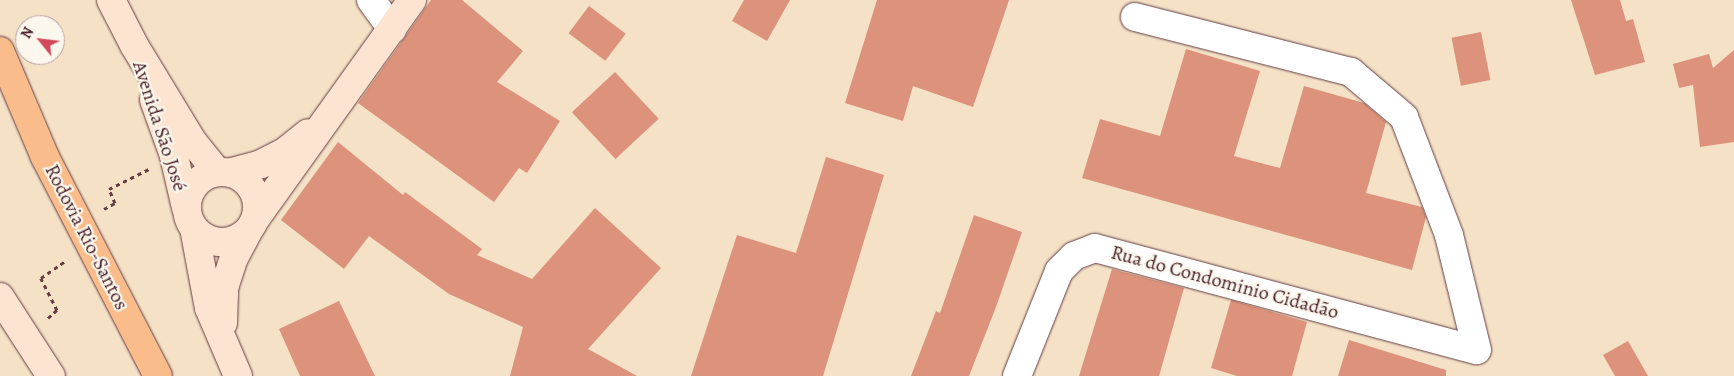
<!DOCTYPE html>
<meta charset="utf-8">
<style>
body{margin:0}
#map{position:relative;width:1734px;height:376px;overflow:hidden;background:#f4e1c6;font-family:Alegreya,serif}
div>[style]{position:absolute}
.building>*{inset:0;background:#dc927b;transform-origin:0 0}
.path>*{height:3px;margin-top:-1.5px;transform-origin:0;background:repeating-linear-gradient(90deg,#643c42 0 4px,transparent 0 8px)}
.roads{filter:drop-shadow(0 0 1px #643c42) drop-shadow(0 0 1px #643c42)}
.street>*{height:28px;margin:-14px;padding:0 14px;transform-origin:14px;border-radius:14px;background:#fff}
.secondary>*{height:28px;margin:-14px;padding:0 14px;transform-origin:14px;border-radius:14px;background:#fde4d0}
.secondary>.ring{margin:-14px;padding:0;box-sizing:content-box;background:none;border:28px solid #fde4d0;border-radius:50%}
.highway>*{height:28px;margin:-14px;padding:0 14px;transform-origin:14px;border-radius:14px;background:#f9bc8a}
span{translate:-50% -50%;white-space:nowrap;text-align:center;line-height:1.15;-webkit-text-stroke:4.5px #fbf7ec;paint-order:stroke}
.street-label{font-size:20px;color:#4a1f2b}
.north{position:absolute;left:15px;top:15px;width:50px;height:50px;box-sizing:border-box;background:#fbf7ec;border:1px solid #b4a19f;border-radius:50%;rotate:299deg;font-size:14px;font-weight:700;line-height:20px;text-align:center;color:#4a1f2b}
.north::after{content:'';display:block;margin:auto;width:18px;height:22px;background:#d1495b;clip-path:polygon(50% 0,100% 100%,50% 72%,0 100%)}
</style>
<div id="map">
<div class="building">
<i style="clip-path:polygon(431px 0,462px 0,523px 51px,497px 82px,560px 121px,527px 173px,519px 168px,494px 202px,358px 103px)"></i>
<i style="clip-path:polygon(744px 0,790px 0,767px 41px,732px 21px)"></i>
<i style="clip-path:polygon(877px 0,1009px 0,973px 107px,913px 86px,903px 121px,845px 103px)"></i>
<i style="clip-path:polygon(1571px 0,1620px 0,1626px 21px,1633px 19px,1645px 62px,1595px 75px)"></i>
<i style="left:589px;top:6px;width:46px;height:34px;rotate:37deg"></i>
<i style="left:1481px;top:32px;width:49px;height:30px;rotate:79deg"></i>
<i style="clip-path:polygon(1186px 49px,1260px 71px,1234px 156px,1280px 168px,1304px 86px,1364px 103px,1386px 122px,1366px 193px,1422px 207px,1426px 217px,1412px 270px,1082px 178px,1100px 119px,1160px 136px)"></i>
<i style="clip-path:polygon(1734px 50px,1734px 142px,1700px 147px,1693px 85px,1679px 88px,1673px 64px,1709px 54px,1713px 68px)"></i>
<i style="left:615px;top:72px;width:64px;height:59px;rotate:47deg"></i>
<i style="clip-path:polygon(338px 142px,403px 195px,405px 192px,482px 249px,477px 255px,532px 279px,595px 208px,661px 268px,588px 349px,637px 376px,510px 376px,523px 327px,449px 294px,369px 236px,344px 269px,281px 220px)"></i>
<i style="clip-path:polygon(826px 157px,884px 175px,823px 376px,691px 376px,737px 235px,796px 253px)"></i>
<i style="clip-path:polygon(974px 215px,1022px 232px,996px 307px,969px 376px,911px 376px,936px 311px,940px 313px)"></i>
<i style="clip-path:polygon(1112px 269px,1184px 288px,1159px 376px,1079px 376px)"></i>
<i style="clip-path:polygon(1231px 300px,1307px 322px,1292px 376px,1237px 376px,1211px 368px)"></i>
<i style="clip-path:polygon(339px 301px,375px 376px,300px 376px,279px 329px)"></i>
<i style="clip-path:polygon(1349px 340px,1446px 370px,1446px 376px,1338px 376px)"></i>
<i style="clip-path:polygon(1628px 341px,1648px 376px,1615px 376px,1603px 355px)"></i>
</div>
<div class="path">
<i style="left:104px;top:209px;width:13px;rotate:-29deg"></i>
<i style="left:115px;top:203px;width:15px;rotate:-113deg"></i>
<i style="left:109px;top:189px;width:45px;rotate:-26.6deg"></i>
<i style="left:48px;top:318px;width:12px;rotate:-42deg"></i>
<i style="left:57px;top:310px;width:36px;rotate:-117deg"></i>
<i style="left:41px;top:278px;width:29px;rotate:-35deg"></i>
</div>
<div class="roads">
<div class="street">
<i style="left:371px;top:0;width:36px;rotate:54deg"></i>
<i style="left:1017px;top:376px;width:113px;rotate:-68.2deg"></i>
<i style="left:1059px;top:271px;width:21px;rotate:-45deg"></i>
<i style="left:1074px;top:256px;width:22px;rotate:-21deg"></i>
<i style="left:1095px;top:248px;width:395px;rotate:15deg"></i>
<i style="left:1477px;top:350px;width:118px;rotate:-103.7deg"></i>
<i style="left:1449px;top:235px;width:126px;rotate:-110.9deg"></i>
<i style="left:1404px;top:117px;width:70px;rotate:-139.7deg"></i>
<i style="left:1351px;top:72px;width:223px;rotate:-165.7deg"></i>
</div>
<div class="secondary">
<i style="left:111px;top:0;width:51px;rotate:62.9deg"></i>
<i style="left:134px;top:45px;width:114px;rotate:58.7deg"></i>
<i style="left:193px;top:142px;width:38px;rotate:51deg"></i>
<i style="left:154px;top:100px;width:59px;rotate:70.3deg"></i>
<i style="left:174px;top:156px;width:53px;rotate:77deg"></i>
<i class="ring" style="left:187px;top:172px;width:42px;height:42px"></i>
<i style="left:232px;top:172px;width:30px;rotate:-15deg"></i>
<i style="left:261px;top:164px;width:28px;rotate:-27deg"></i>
<i style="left:286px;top:151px;width:28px;rotate:-39deg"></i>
<i style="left:256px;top:218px;width:268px;rotate:-54.4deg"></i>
<i style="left:194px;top:228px;width:81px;rotate:79.4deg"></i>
<i style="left:209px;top:308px;width:74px;rotate:66.9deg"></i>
<i style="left:0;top:297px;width:94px;rotate:57.2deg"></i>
<i style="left:223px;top:323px;width:35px;rotate:-88deg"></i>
<i style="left:224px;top:288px;width:32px;rotate:-72deg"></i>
<i style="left:234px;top:258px;width:32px;rotate:-62deg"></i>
</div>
<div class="highway">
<i style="left:0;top:51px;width:115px;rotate:67deg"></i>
<i style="left:45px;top:157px;width:246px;rotate:62.7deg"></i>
</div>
</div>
<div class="street-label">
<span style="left:160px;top:126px;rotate:72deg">Avenida São José</span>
<span style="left:87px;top:237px;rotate:63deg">Rodovia Rio-Santos</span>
<span style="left:1225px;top:282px;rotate:15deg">Rua do Condominio Cidadão</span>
</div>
<div class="north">N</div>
</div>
